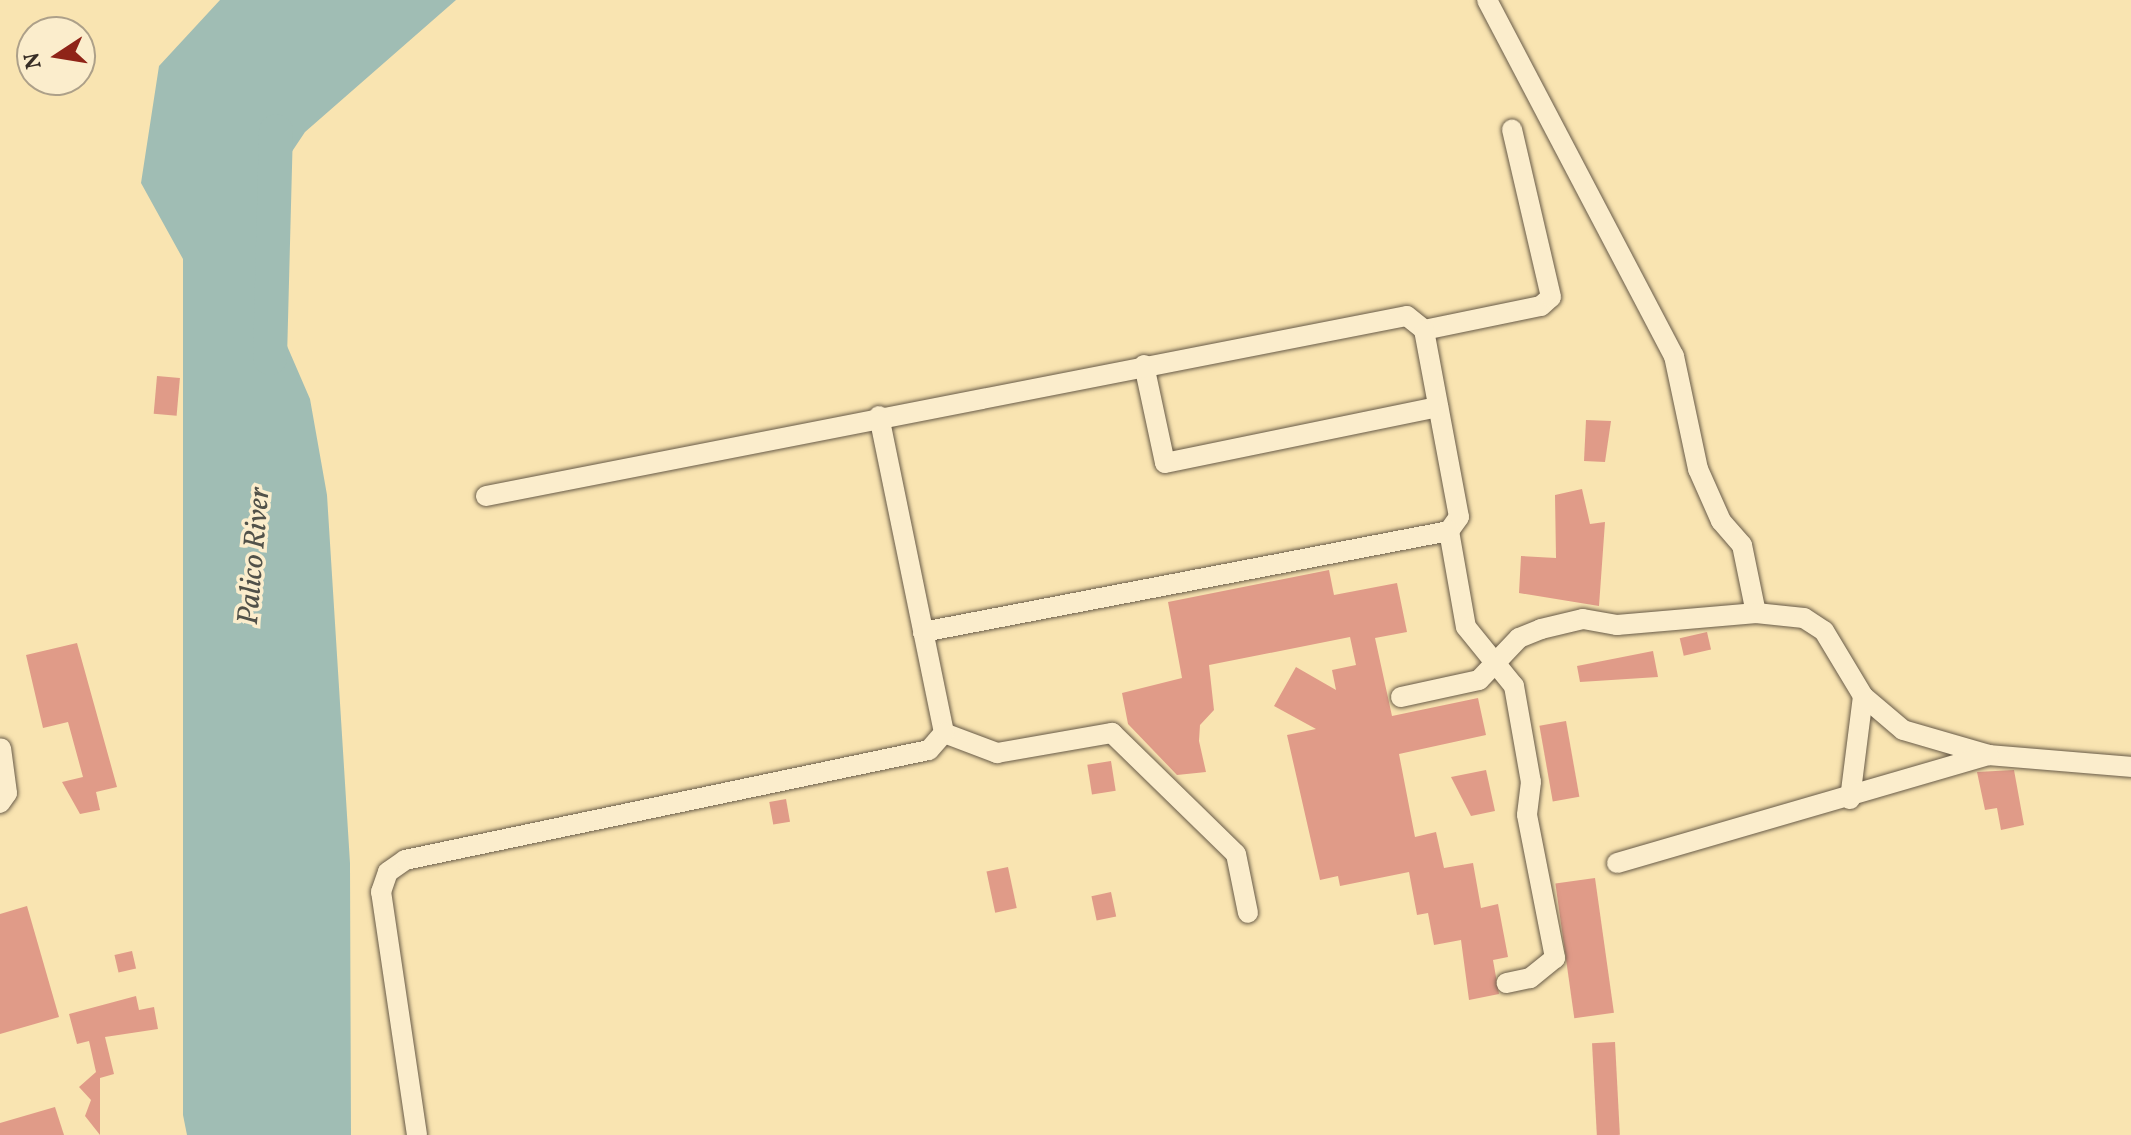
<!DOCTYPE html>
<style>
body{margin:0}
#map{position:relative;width:2131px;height:1135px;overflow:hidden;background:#f9e4b1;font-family:Vollkorn,serif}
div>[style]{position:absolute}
.water>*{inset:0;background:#a0bdb4}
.river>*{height:34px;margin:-17px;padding:0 17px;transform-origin:17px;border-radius:17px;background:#a0bdb4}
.building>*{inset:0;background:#e09b88;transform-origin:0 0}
.roads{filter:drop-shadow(0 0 2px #685b48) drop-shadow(0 0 2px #685b48)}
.minor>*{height:20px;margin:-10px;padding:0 10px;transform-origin:10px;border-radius:10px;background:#fbedcc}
span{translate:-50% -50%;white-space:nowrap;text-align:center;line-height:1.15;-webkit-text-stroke:7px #fbedcc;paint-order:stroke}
.water-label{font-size:30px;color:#515149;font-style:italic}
.north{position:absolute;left:16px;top:16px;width:80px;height:80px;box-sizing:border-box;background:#fbedcc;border:2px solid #ada089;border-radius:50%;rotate:258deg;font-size:22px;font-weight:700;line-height:32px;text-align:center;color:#372d25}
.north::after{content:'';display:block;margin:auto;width:28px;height:36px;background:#8f2418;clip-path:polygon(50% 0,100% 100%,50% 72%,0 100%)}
</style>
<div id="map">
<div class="water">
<i style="clip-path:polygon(220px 0,456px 0,305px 132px,261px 198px,262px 288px,310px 399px,327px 495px,350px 863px,351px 1135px,187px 1135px,183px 1115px,183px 259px,141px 183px,159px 66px)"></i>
</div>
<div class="river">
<i style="left:270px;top:358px;width:227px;rotate:-88.5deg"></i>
</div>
<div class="building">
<i style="left:157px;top:376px;width:23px;height:38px;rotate:5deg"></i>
<i style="clip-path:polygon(1586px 420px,1611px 421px,1605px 462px,1584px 461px)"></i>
<i style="clip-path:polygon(1582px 489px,1590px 524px,1605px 522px,1599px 606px,1519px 593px,1521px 556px,1556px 558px,1555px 495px)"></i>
<i style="clip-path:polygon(1329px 570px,1334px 595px,1397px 583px,1407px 632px,1375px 638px,1392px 716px,1478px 698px,1486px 735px,1399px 754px,1415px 837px,1436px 832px,1444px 868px,1473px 863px,1481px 908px,1498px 904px,1508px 957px,1493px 960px,1499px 994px,1469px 1000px,1461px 940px,1434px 945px,1428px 913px,1417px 915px,1409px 872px,1340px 886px,1338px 876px,1320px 880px,1287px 735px,1316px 729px,1274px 706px,1296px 667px,1336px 690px,1332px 670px,1356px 665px,1350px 637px,1209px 665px,1214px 710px,1200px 725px,1199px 741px,1206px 772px,1177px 775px,1128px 724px,1122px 693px,1182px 678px,1168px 602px)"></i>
<i style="left:1707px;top:632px;width:18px;height:28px;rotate:77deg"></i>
<i style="clip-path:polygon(77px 643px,117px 787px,96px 792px,100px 810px,80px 814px,62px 782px,83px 777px,68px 722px,43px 728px,26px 655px)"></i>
<i style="clip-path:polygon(1653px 651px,1658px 677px,1580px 682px,1577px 666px)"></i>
<i style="left:1566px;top:721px;width:77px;height:27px;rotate:80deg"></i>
<i style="left:1111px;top:761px;width:30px;height:24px;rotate:81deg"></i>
<i style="clip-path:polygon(1486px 770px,1495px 811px,1471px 816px,1451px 777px)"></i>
<i style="clip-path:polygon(2014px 770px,2024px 825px,2001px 830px,1997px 808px,1985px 810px,1977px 772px)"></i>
<i style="left:786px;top:799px;width:23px;height:17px;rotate:80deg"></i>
<i style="left:1008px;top:867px;width:42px;height:22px;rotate:78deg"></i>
<i style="left:1595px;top:878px;width:136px;height:40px;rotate:82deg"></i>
<i style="left:1111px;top:892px;width:25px;height:20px;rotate:78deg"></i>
<i style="clip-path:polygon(27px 906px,59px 1017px,0 1034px,0 914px)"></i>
<i style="left:132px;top:951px;width:18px;height:18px;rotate:77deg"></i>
<i style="clip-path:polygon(136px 996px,139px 1010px,154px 1007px,158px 1029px,105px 1037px,114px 1074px,100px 1078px,100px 1135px,85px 1116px,91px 1100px,79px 1087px,96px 1072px,89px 1041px,77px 1044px,69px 1014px)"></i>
<i style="left:1615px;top:1042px;width:93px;height:23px;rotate:87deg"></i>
<i style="clip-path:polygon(55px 1107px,64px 1135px,0 1135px,0 1123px)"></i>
</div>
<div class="roads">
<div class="minor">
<i style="left:1487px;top:0;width:402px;rotate:62.3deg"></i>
<i style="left:1674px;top:356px;width:116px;rotate:78deg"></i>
<i style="left:1698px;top:469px;width:57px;rotate:66.1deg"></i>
<i style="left:1721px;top:521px;width:32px;rotate:49deg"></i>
<i style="left:1742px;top:545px;width:69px;rotate:78.4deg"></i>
<i style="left:1424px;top:330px;width:119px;rotate:-11.6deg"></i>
<i style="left:1541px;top:306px;width:13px;rotate:-42deg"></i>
<i style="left:1551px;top:297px;width:172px;rotate:-103.1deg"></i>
<i style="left:1144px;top:365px;width:100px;rotate:77.9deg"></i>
<i style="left:1165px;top:463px;width:279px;rotate:-11.6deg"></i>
<i style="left:879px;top:416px;width:324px;rotate:78.4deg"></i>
<i style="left:486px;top:496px;width:938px;rotate:-11.06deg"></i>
<i style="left:1407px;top:316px;width:22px;rotate:39deg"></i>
<i style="left:1424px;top:330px;width:190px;rotate:79.4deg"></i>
<i style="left:1459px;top:517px;width:17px;rotate:126deg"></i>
<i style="left:1449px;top:531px;width:97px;rotate:80deg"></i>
<i style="left:1466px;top:627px;width:76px;rotate:50.9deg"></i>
<i style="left:1514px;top:686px;width:97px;rotate:80deg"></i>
<i style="left:1531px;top:782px;width:33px;rotate:97deg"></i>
<i style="left:1527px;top:815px;width:146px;rotate:78.9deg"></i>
<i style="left:1555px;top:958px;width:32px;rotate:141deg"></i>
<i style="left:1530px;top:978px;width:24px;rotate:168deg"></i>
<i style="left:923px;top:632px;width:536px;rotate:-10.87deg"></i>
<i style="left:1401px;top:697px;width:80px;rotate:-12.3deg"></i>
<i style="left:1479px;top:680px;width:58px;rotate:-46.4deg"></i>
<i style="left:1519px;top:638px;width:24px;rotate:-22deg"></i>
<i style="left:1541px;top:629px;width:43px;rotate:-13.4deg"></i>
<i style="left:1583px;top:619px;width:35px;rotate:10deg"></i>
<i style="left:1617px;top:625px;width:140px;rotate:-4.9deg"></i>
<i style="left:1756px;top:613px;width:48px;rotate:5.9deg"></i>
<i style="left:1804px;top:618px;width:24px;rotate:33deg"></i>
<i style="left:1824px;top:631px;width:76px;rotate:59deg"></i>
<i style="left:1863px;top:696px;width:52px;rotate:40.4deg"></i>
<i style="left:1903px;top:730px;width:90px;rotate:16.2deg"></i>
<i style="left:1989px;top:755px;width:143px;rotate:4.8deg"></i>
<i style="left:944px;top:733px;width:57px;rotate:20.7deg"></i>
<i style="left:997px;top:753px;width:117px;rotate:-9.9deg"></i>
<i style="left:1112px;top:733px;width:173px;rotate:44.3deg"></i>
<i style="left:1236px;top:854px;width:60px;rotate:78.5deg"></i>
<i style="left:1850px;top:799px;width:104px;rotate:-82.8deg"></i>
<i style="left:0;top:803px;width:12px;rotate:-55deg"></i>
<i style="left:7px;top:793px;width:45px;rotate:-97.6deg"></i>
<i style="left:1617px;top:863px;width:387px;rotate:-16.2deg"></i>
<i style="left:417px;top:1135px;width:246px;rotate:-98.4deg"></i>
<i style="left:381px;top:892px;width:21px;rotate:-71deg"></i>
<i style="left:388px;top:872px;width:21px;rotate:-35deg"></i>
<i style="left:405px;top:860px;width:535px;rotate:-11.86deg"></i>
<i style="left:929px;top:750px;width:23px;rotate:-49deg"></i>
</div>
</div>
<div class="water-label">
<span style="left:255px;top:556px;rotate:-85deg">Palico River</span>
</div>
<div class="north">N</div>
</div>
